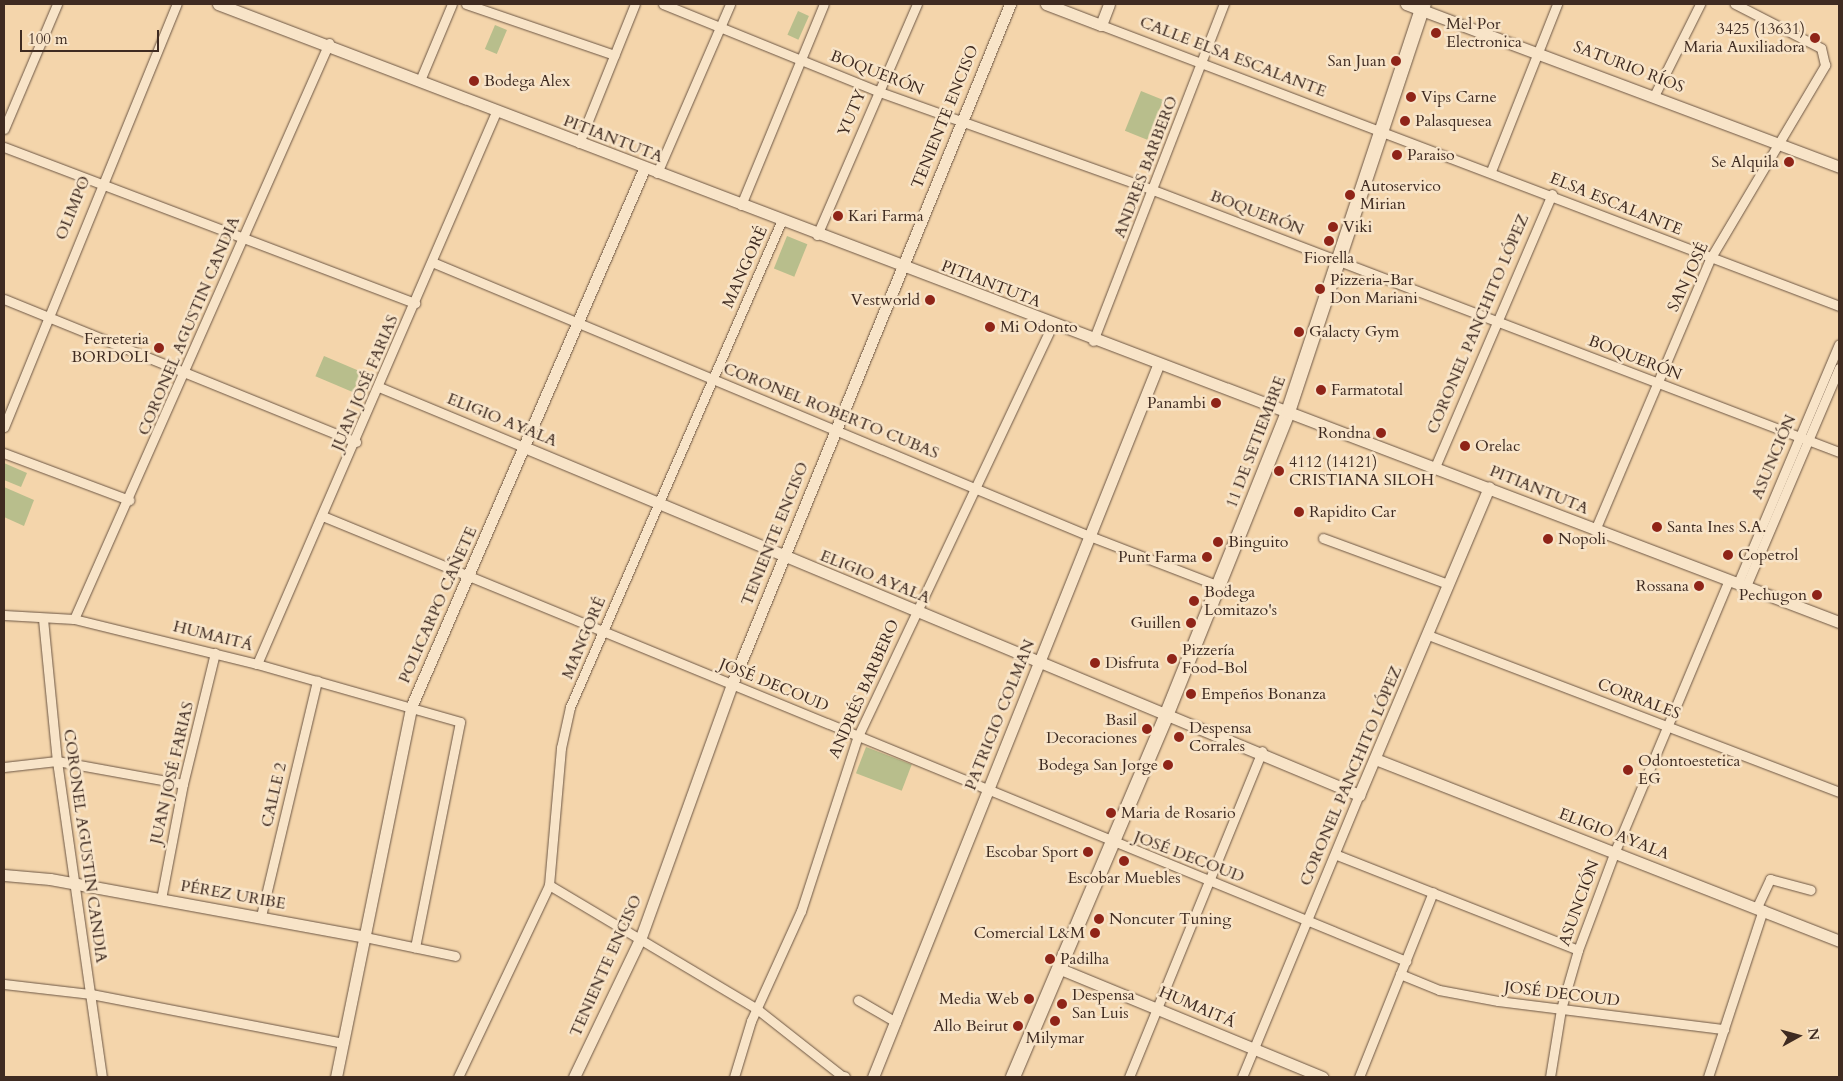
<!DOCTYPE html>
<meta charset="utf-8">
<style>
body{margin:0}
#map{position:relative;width:1843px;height:1081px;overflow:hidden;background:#f4d5ab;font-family:Cardo,serif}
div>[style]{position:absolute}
.green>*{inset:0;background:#b8be8c;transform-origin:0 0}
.roads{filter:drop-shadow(0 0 1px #6c5644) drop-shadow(0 0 1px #6c5644)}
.minor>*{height:9px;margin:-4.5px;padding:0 4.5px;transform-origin:4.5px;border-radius:4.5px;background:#f8e4c8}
.tertiary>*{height:11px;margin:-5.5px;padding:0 5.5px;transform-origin:5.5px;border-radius:5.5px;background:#f8e4c8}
.secondary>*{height:14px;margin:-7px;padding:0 7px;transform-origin:7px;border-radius:7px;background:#f8e4c8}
.dots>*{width:14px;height:14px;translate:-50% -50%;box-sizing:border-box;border:2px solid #f8e4c8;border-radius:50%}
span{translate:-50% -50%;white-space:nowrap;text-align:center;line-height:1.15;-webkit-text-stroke:5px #f8e4c8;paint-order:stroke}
.poi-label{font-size:16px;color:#3f2b21}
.left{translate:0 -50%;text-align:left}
.right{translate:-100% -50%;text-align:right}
.street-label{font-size:16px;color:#3f2b21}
.frame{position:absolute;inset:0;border:5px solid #3f2b21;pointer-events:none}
.north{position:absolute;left:1773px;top:1011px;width:50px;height:50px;-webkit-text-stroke:4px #f8e4c8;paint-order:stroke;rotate:83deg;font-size:14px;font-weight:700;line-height:20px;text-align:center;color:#3f2b21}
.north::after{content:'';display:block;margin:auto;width:18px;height:22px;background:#3f2b21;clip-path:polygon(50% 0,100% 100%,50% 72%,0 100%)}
.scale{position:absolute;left:20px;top:30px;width:139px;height:22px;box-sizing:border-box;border:2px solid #3f2b21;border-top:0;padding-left:6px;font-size:15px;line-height:18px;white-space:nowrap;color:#3f2b21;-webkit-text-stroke:4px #f8e4c8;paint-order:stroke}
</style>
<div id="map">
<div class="green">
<i style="left:798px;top:11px;width:12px;height:26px;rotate:24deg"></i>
<i style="left:495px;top:25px;width:13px;height:26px;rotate:23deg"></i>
<i style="left:1141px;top:91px;width:24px;height:43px;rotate:22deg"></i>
<i style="left:787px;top:236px;width:22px;height:35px;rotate:22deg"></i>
<i style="left:324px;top:356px;width:41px;height:22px;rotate:23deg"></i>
<i style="clip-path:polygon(4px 463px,27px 473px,21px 487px,4px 480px)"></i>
<i style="clip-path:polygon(4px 487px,34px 500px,24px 526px,4px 517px)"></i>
<i style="left:866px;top:747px;width:49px;height:28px;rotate:21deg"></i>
</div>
<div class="roads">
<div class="minor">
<i style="left:466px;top:4px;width:157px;rotate:19deg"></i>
<i style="left:663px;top:4px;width:231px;rotate:22.1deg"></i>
<i style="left:877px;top:91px;width:293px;rotate:19.7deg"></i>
<i style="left:1153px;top:190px;width:734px;rotate:20.9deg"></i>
<i style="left:1101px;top:25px;width:790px;rotate:20.84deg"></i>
<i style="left:421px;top:78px;width:80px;rotate:-67.3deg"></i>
<i style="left:1655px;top:94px;width:101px;rotate:-63.4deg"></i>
<i style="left:4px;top:129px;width:136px;rotate:-67deg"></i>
<i style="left:579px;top:143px;width:150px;rotate:-68.1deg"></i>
<i style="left:4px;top:147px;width:440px;rotate:20.8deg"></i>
<i style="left:1491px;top:171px;width:180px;rotate:-68.4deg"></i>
<i style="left:657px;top:173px;width:184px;rotate:-66.6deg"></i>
<i style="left:741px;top:205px;width:217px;rotate:-67.6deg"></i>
<i style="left:817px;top:235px;width:252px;rotate:-66.6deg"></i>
<i style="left:432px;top:262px;width:710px;rotate:22.63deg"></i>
<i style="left:1087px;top:535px;width:142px;rotate:21.1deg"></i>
<i style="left:4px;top:299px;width:380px;rotate:22.1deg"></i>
<i style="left:1093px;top:341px;width:362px;rotate:-68.8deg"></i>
<i style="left:379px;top:387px;width:157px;rotate:22.5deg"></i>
<i style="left:4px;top:427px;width:457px;rotate:-67.8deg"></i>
<i style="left:4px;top:453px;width:134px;rotate:20.6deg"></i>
<i style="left:1435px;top:467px;width:297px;rotate:-66.8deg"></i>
<i style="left:325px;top:517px;width:1169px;rotate:22.33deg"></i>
<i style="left:1595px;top:530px;width:294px;rotate:-67deg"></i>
<i style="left:1710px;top:259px;width:226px;rotate:-59.3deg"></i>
<i style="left:1825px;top:65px;width:17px;rotate:-103deg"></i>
<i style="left:1821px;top:48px;width:97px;rotate:-152.9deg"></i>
<i style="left:1323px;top:538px;width:133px;rotate:20.2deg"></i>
<i style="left:1738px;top:583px;width:259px;rotate:-67.1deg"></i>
<i style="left:1746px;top:586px;width:237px;rotate:-66.9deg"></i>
<i style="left:4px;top:615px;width:70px;rotate:3.3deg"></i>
<i style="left:74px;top:619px;width:188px;rotate:13.8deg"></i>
<i style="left:257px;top:664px;width:211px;rotate:15.9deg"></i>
<i style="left:460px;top:722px;width:230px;rotate:101.3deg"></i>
<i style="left:43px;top:619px;width:143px;rotate:84.4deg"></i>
<i style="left:57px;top:761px;width:319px;rotate:81.9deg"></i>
<i style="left:74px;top:619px;width:630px;rotate:-66.12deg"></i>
<i style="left:1428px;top:635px;width:440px;rotate:20.9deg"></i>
<i style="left:257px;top:664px;width:602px;rotate:-66.59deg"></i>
<i style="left:4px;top:767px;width:53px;rotate:-6.5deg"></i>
<i style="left:57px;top:761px;width:128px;rotate:10.3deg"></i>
<i style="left:1337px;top:855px;width:259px;rotate:21.5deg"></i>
<i style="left:549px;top:885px;width:242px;rotate:30.8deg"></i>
<i style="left:757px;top:1009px;width:107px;rotate:38.2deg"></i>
<i style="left:161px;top:899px;width:117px;rotate:-79.2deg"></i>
<i style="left:183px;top:784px;width:135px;rotate:-76.3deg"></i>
<i style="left:1757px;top:907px;width:31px;rotate:-65deg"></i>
<i style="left:1770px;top:879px;width:42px;rotate:15deg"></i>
<i style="left:261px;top:916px;width:242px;rotate:-76.6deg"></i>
<i style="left:365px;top:937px;width:92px;rotate:11.9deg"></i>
<i style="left:1400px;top:974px;width:42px;rotate:22.3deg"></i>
<i style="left:1439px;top:990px;width:60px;rotate:10.6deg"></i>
<i style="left:1498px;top:1001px;width:228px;rotate:7.1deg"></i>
<i style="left:4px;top:984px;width:88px;rotate:6.6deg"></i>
<i style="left:91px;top:994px;width:257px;rotate:11deg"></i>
<i style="left:858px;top:1000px;width:44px;rotate:30.1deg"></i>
<i style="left:458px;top:1077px;width:212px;rotate:-64.6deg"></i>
<i style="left:549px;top:885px;width:138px;rotate:-85deg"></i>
<i style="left:561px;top:748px;width:42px;rotate:-77.6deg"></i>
<i style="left:570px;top:707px;width:529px;rotate:-66.49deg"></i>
<i style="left:734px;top:1077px;width:59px;rotate:-73.1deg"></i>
<i style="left:751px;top:1021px;width:121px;rotate:-65.6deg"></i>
<i style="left:801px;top:911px;width:184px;rotate:-72deg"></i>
<i style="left:858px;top:736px;width:454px;rotate:-64.7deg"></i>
<i style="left:1129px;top:1077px;width:352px;rotate:-67.8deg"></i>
<i style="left:1242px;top:1077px;width:305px;rotate:-67.5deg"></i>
<i style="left:1359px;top:1077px;width:199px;rotate:-68.2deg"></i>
<i style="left:1550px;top:1077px;width:69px;rotate:-80.8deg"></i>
<i style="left:1561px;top:1009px;width:61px;rotate:-73.9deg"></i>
<i style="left:1578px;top:950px;width:106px;rotate:-69.5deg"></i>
<i style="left:1615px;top:851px;width:294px;rotate:-67.2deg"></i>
<i style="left:1708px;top:1077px;width:176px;rotate:-71.8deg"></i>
</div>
<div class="tertiary">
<i style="left:218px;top:4px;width:1735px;rotate:20.87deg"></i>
<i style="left:1046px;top:4px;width:59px;rotate:20.9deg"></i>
<i style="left:1101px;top:25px;width:22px;rotate:-69deg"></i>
<i style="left:1406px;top:4px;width:463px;rotate:20.6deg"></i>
<i style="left:524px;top:447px;width:905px;rotate:22.62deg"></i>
<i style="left:1359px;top:795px;width:334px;rotate:-67.1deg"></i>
<i style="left:1375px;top:759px;width:498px;rotate:21.4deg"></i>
<i style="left:4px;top:875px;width:46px;rotate:5deg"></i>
<i style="left:50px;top:879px;width:320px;rotate:10.4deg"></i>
<i style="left:1058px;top:968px;width:286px;rotate:22.4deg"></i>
<i style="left:336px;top:1077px;width:378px;rotate:-78.5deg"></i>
<i style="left:411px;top:707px;width:586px;rotate:-66.58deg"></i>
<i style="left:574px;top:1077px;width:155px;rotate:-64.4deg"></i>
<i style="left:641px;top:937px;width:269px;rotate:-70.2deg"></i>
<i style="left:732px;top:684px;width:735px;rotate:-67.76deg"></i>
<i style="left:841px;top:1077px;width:3px"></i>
<i style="left:873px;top:1077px;width:767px;rotate:-68.18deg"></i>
</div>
<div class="secondary">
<i style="left:1013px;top:1077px;width:392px;rotate:-67deg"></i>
<i style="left:1166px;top:716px;width:328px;rotate:-68.1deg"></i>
<i style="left:1288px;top:412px;width:430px;rotate:-71.6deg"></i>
</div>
</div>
<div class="dots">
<i style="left:1436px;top:33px;background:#8f2418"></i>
<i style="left:1815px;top:38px;background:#8f2418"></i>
<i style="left:1396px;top:61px;background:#8f2418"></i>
<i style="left:474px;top:81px;background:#8f2418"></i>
<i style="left:1411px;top:97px;background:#8f2418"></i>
<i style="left:1405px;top:121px;background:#8f2418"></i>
<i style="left:1397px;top:155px;background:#8f2418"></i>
<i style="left:1789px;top:162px;background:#8f2418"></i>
<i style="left:1350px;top:195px;background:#8f2418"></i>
<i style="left:838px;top:216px;background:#8f2418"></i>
<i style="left:1333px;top:227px;background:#8f2418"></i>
<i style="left:1329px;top:241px;background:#8f2418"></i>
<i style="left:1320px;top:289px;background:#8f2418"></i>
<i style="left:930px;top:300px;background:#8f2418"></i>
<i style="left:990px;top:327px;background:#8f2418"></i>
<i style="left:1299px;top:332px;background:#8f2418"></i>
<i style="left:159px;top:348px;background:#8f2418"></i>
<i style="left:1321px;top:390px;background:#8f2418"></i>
<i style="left:1216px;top:403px;background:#8f2418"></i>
<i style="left:1381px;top:433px;background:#8f2418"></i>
<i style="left:1465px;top:446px;background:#8f2418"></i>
<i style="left:1279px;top:471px;background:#8f2418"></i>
<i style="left:1299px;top:512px;background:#8f2418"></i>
<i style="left:1657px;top:527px;background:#8f2418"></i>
<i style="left:1548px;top:539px;background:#8f2418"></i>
<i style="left:1218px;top:542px;background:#8f2418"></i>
<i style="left:1728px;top:555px;background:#8f2418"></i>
<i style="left:1207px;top:557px;background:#8f2418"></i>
<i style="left:1699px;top:586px;background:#8f2418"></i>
<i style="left:1817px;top:595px;background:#8f2418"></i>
<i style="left:1194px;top:601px;background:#8f2418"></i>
<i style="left:1191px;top:623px;background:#8f2418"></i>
<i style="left:1172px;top:659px;background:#8f2418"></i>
<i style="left:1095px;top:663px;background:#8f2418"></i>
<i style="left:1191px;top:694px;background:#8f2418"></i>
<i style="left:1147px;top:729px;background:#8f2418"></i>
<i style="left:1179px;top:737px;background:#8f2418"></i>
<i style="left:1168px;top:765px;background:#8f2418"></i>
<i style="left:1628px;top:770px;background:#8f2418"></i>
<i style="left:1111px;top:813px;background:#8f2418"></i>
<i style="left:1088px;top:852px;background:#8f2418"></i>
<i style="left:1124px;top:861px;background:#8f2418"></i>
<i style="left:1099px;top:919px;background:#8f2418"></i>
<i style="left:1095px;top:933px;background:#8f2418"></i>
<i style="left:1050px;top:959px;background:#8f2418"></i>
<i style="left:1029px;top:999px;background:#8f2418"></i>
<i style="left:1062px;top:1004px;background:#8f2418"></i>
<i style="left:1055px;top:1021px;background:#8f2418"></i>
<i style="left:1018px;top:1026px;background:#8f2418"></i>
</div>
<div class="poi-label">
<span class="left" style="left:1446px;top:33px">Mel Por<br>Electronica</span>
<span class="right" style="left:1805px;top:38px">3425 (13631)<br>Maria Auxiliadora</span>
<span class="right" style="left:1386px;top:61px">San Juan</span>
<span class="left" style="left:484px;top:81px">Bodega Alex</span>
<span class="left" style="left:1421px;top:97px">Vips Carne</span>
<span class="left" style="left:1415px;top:121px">Palasquesea</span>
<span class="left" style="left:1407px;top:155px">Paraiso</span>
<span class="right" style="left:1779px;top:162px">Se Alquila</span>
<span class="left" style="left:1360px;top:195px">Autoservico<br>Mirian</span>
<span class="left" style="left:848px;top:216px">Kari Farma</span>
<span class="left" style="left:1343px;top:227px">Viki</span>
<span style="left:1329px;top:258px">Fiorella</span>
<span class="left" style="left:1330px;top:289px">Pizzeria-Bar<br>Don Mariani</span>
<span class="right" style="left:920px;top:300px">Vestworld</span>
<span class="left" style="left:1000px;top:327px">Mi Odonto</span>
<span class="left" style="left:1309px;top:332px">Galacty Gym</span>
<span class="right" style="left:149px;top:348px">Ferreteria<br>BORDOLI</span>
<span class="left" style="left:1331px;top:390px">Farmatotal</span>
<span class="right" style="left:1206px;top:403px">Panambi</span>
<span class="right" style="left:1371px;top:433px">Rondna</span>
<span class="left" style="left:1475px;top:446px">Orelac</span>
<span class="left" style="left:1289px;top:471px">4112 (14121)<br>CRISTIANA SILOH</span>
<span class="left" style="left:1309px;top:512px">Rapidito Car</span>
<span class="left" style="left:1667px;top:527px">Santa Ines S.A.</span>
<span class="left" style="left:1558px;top:539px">Nopoli</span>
<span class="left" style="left:1228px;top:542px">Binguito</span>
<span class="left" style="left:1738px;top:555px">Copetrol</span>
<span class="right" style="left:1197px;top:557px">Punt Farma</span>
<span class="right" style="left:1689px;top:586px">Rossana</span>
<span class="left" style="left:1204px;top:601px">Bodega<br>Lomitazo's</span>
<span class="right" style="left:1807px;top:595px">Pechugon</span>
<span class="right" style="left:1181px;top:623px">Guillen</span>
<span class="left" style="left:1182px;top:659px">Pizzería<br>Food-Bol</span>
<span class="left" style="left:1105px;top:663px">Disfruta</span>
<span class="left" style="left:1201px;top:694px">Empeños Bonanza</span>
<span class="right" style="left:1137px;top:729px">Basil<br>Decoraciones</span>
<span class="left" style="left:1189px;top:737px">Despensa<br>Corrales</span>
<span class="left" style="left:1638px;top:770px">Odontoestetica<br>EG</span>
<span class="right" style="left:1158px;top:765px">Bodega San Jorge</span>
<span class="left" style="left:1121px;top:813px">Maria de Rosario</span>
<span class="right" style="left:1078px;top:852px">Escobar Sport</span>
<span style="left:1124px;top:878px">Escobar Muebles</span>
<span class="left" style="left:1109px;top:919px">Noncuter Tuning</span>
<span class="right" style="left:1085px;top:933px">Comercial L&amp;M</span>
<span class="left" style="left:1060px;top:959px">Padilha</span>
<span class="left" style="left:1072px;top:1004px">Despensa<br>San Luis</span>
<span class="right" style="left:1019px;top:999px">Media Web</span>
<span class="right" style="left:1008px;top:1026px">Allo Beirut</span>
<span style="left:1055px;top:1038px">Milymar</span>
</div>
<div class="street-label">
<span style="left:1233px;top:57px;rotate:21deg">CALLE ELSA ESCALANTE</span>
<span style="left:1629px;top:67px;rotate:21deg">SATURIO RÍOS</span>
<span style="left:877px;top:73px;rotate:21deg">BOQUERÓN</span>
<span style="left:852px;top:113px;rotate:-67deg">YUTY</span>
<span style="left:945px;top:117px;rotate:-68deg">TENIENTE ENCISO</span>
<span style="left:613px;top:139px;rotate:21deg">PITIANTUTA</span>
<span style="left:1146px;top:167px;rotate:-69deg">ANDRES BARBERO</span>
<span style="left:1616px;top:204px;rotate:22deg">ELSA ESCALANTE</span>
<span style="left:73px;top:208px;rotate:-68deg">OLIMPO</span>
<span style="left:1257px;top:213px;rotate:21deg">BOQUERÓN</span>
<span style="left:745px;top:267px;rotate:-66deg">MANGORÉ</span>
<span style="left:1688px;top:277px;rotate:-65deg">SAN JOSÉ</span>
<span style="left:991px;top:284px;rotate:21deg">PITIANTUTA</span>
<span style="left:1478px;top:324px;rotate:-67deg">CORONEL PANCHITO LÓPEZ</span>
<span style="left:189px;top:326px;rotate:-67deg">CORONEL AGUSTIN CANDIA</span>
<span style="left:1635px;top:358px;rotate:21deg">BOQUERÓN</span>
<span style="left:365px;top:383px;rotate:-67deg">JUAN JOSÉ FARIAS</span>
<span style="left:831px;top:411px;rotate:22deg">CORONEL ROBERTO CUBAS</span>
<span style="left:502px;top:420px;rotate:22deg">ELIGIO AYALA</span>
<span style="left:1256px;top:442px;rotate:-69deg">11 DE SETIEMBRE</span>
<span style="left:1774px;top:457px;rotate:-67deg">ASUNCIÓN</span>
<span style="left:1539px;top:490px;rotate:22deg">PITIANTUTA</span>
<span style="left:775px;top:534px;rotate:-68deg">TENIENTE ENCISO</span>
<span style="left:875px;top:577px;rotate:22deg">ELIGIO AYALA</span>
<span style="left:438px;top:605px;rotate:-66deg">POLICARPO CAÑETE</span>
<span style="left:213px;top:636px;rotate:14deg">HUMAITÁ</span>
<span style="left:584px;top:638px;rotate:-67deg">MANGORÉ</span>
<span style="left:774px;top:685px;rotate:22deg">JOSÉ DECOUD</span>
<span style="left:864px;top:689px;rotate:-66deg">ANDRÉS BARBERO</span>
<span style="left:1639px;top:699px;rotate:21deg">CORRALES</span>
<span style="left:1000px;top:715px;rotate:-68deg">PATRICIO COLMAN</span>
<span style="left:172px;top:773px;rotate:-77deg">JUAN JOSÉ FARIAS</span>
<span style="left:1351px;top:776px;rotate:-67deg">CORONEL PANCHITO LÓPEZ</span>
<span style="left:274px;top:795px;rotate:-77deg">CALLE 2</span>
<span style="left:1614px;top:834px;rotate:21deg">ELIGIO AYALA</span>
<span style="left:85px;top:846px;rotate:82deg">CORONEL AGUSTIN CANDIA</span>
<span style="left:1189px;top:857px;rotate:21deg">JOSÉ DECOUD</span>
<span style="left:233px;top:895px;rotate:10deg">PÉREZ URIBE</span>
<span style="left:1579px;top:903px;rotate:-70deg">ASUNCIÓN</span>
<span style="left:606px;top:966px;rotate:-66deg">TENIENTE ENCISO</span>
<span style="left:1562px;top:994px;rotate:7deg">JOSÉ DECOUD</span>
<span style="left:1197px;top:1007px;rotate:23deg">HUMAITÁ</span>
</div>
<div class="frame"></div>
<div class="north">N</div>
<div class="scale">100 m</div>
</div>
